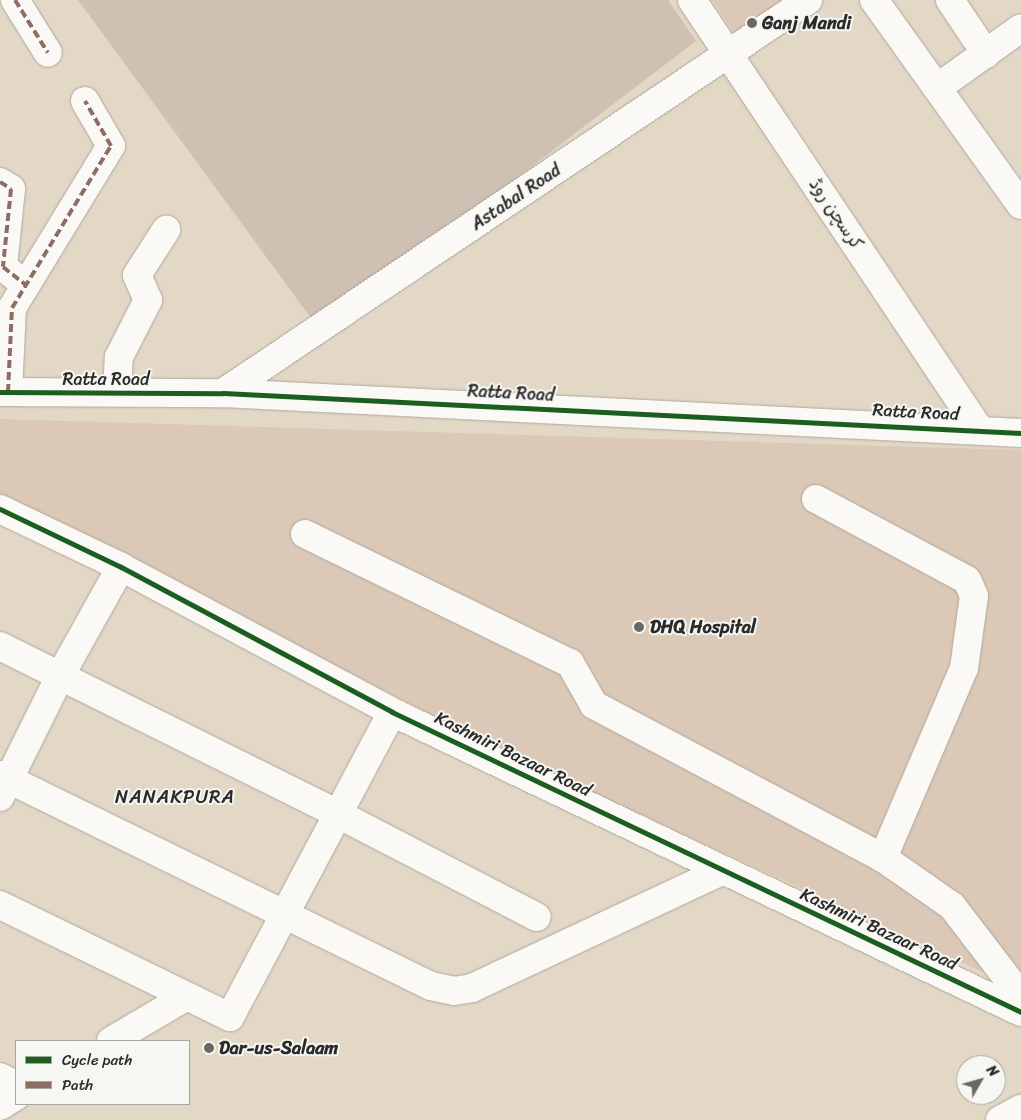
<!DOCTYPE html>
<meta charset="utf-8">
<style>
body{margin:0}
#map{position:relative;width:1021px;height:1120px;overflow:hidden;background:#e3d8c6;font-family:Sriracha,"Playpen Sans Arabic",sans-serif}
div>[style]{position:absolute}
.built>*{inset:0;background:#dcc8b6}
.building>*{inset:0;background:#cec0b2}
.roads{filter:drop-shadow(0 0 1px #afa89d) drop-shadow(0 0 1px #afa89d)}
.minor>*{height:28px;margin:-14px;padding:0 14px;transform-origin:14px;border-radius:14px;background:#fbf9f6}
.quiet>*{height:4px;margin-top:-2px;transform-origin:0;background:repeating-linear-gradient(90deg,#8d6e63 0 8px,transparent 0 12px)}
.cycleway>*{height:5px;margin:-2.5px;padding:0 2.5px;transform-origin:2.5px;border-radius:2.5px;background:#1b5e20}
.dots>*{width:14px;height:14px;translate:-50% -50%;box-sizing:border-box;border:2px solid #f6f6f2;border-radius:50%}
span{translate:-50% -50%;white-space:nowrap;text-align:center;line-height:1.15;-webkit-text-stroke:4px #f6f6f2;paint-order:stroke}
.poi-label{font-size:18px;color:#2b2b2b;font-weight:700}
.left{translate:0 -50%;text-align:left}
.street-label{font-size:18px;color:#2b2b2b}
.neighbourhood-label{font-size:19px;color:#2b2b2b;letter-spacing:1px}
.legend{position:absolute;left:15px;top:1040px;width:175px;height:65px;box-sizing:border-box;background:#f6f6f2;border:1px solid #a5a5a2;margin:0;padding:6px 9px;list-style:none;font-size:15px;color:#2b2b2b}
.legend li{display:flex;align-items:center;gap:10px;height:25px}
.legend b{width:25px;border:1px solid #a5a5a2}
.north{position:absolute;left:956px;top:1055px;width:50px;height:50px;box-sizing:border-box;background:#f6f6f2;border:1px solid #a5a5a2;border-radius:50%;rotate:52deg;font-size:14px;font-weight:700;line-height:20px;text-align:center;color:#2b2b2b}
.north::after{content:'';display:block;margin:auto;width:18px;height:22px;background:#6b6861;clip-path:polygon(50% 0,100% 100%,50% 72%,0 100%)}
</style>
<div id="map">
<div class="built">
<i style="clip-path:polygon(712px 0,808px 0,743px 46px)"></i>
<i style="clip-path:polygon(0 419px,1021px 450px,1021px 990px,516px 757px,0 497px)"></i>
</div>
<div class="building">
<i style="clip-path:polygon(78px 0,668px 0,696px 41px,319px 329px)"></i>
</div>
<div class="roads">
<div class="minor">
<i style="left:15px;top:0;width:62px;rotate:58.1deg"></i>
<i style="left:692px;top:0;width:516px;rotate:56.22deg"></i>
<i style="left:874px;top:0;width:252px;rotate:54.4deg"></i>
<i style="left:950px;top:0;width:65px;rotate:56.3deg"></i>
<i style="left:937px;top:88px;width:103px;rotate:-35.5deg"></i>
<i style="left:0;top:182px;width:13px;rotate:32deg"></i>
<i style="left:11px;top:189px;width:78px;rotate:95.9deg"></i>
<i style="left:3px;top:267px;width:29px;rotate:38deg"></i>
<i style="left:0;top:392px;width:223px;rotate:0.3deg"></i>
<i style="left:223px;top:393px;width:799px;rotate:2.87deg"></i>
<i style="left:8px;top:392px;width:84px;rotate:-87.3deg"></i>
<i style="left:12px;top:308px;width:190px;rotate:-58.6deg"></i>
<i style="left:111px;top:146px;width:52px;rotate:-120deg"></i>
<i style="left:117px;top:392px;width:35px;rotate:-87deg"></i>
<i style="left:119px;top:357px;width:64px;rotate:-63deg"></i>
<i style="left:148px;top:300px;width:27px;rotate:-114deg"></i>
<i style="left:137px;top:275px;width:54px;rotate:-57.2deg"></i>
<i style="left:223px;top:393px;width:705px;rotate:-33.89deg"></i>
<i style="left:816px;top:499px;width:171px;rotate:28.2deg"></i>
<i style="left:967px;top:580px;width:17px;rotate:66deg"></i>
<i style="left:974px;top:596px;width:73px;rotate:97.9deg"></i>
<i style="left:964px;top:668px;width:207px;rotate:113.1deg"></i>
<i style="left:0;top:509px;width:134px;rotate:25.6deg"></i>
<i style="left:121px;top:567px;width:307px;rotate:28.1deg"></i>
<i style="left:392px;top:712px;width:697px;rotate:25.5deg"></i>
<i style="left:305px;top:534px;width:295px;rotate:26deg"></i>
<i style="left:570px;top:663px;width:48px;rotate:60.3deg"></i>
<i style="left:594px;top:705px;width:327px;rotate:27.9deg"></i>
<i style="left:883px;top:858px;width:84px;rotate:34.8deg"></i>
<i style="left:952px;top:906px;width:113px;rotate:52.5deg"></i>
<i style="left:0;top:646px;width:375px;rotate:26.4deg"></i>
<i style="left:336px;top:813px;width:226px;rotate:27.4deg"></i>
<i style="left:0;top:775px;width:480px;rotate:26.1deg"></i>
<i style="left:431px;top:986px;width:24px;rotate:12deg"></i>
<i style="left:454px;top:991px;width:18px;rotate:-9deg"></i>
<i style="left:472px;top:988px;width:278px;rotate:-25.1deg"></i>
<i style="left:0;top:797px;width:135px;rotate:-63.6deg"></i>
<i style="left:60px;top:676px;width:125px;rotate:-60.8deg"></i>
<i style="left:0;top:905px;width:256px;rotate:26deg"></i>
<i style="left:230px;top:1017px;width:345px;rotate:-62deg"></i>
<i style="left:111px;top:1041px;width:88px;rotate:-30.6deg"></i>
<i style="left:0;top:1077px;width:18px;rotate:27deg"></i>
<i style="left:0;top:1106px;width:19px;rotate:-32deg"></i>
<i style="left:1000px;top:1120px;width:24px;rotate:-28deg"></i>
</div>
</div>
<div class="quiet">
<i style="left:15px;top:0;width:62px;rotate:58.1deg"></i>
<i style="left:0;top:182px;width:13px;rotate:32deg"></i>
<i style="left:11px;top:189px;width:78px;rotate:95.9deg"></i>
<i style="left:3px;top:267px;width:29px;rotate:38deg"></i>
<i style="left:8px;top:392px;width:84px;rotate:-87.3deg"></i>
<i style="left:12px;top:308px;width:190px;rotate:-58.6deg"></i>
<i style="left:111px;top:146px;width:52px;rotate:-120deg"></i>
</div>
<div class="cycleway">
<i style="left:0;top:392px;width:223px;rotate:0.3deg"></i>
<i style="left:223px;top:393px;width:799px;rotate:2.87deg"></i>
<i style="left:0;top:509px;width:134px;rotate:25.6deg"></i>
<i style="left:121px;top:567px;width:307px;rotate:28.1deg"></i>
<i style="left:392px;top:712px;width:697px;rotate:25.5deg"></i>
</div>
<div class="dots">
<i style="left:752px;top:23px;background:#6b6861"></i>
<i style="left:639px;top:627px;background:#6b6861"></i>
<i style="left:209px;top:1048px;background:#6b6861"></i>
</div>
<div class="poi-label">
<span class="left" style="left:762px;top:23px">Ganj Mandi</span>
<span class="left" style="left:650px;top:627px">DHQ Hospital</span>
<span class="left" style="left:219px;top:1048px">Dar-us-Salaam</span>
</div>
<div class="street-label">
<span style="left:516px;top:197px;rotate:-34deg">Astabal Road</span>
<span style="left:836px;top:214px;rotate:56deg">کرسچن روڈ</span>
<span style="left:106px;top:379px">Ratta Road</span>
<span style="left:511px;top:393px;rotate:3deg">Ratta Road</span>
<span style="left:916px;top:412px;rotate:3deg">Ratta Road</span>
<span style="left:513px;top:754px;rotate:26deg">Kashmiri Bazaar Road</span>
<span style="left:879px;top:929px;rotate:25deg">Kashmiri Bazaar Road</span>
</div>
<div class="neighbourhood-label">
<span style="left:175px;top:797px">NANAKPURA</span>
</div>
<ul class="legend">
<li><b style="height:6px;background:#1b5e20"></b>Cycle path</li>
<li><b style="height:6px;background:#8d6e63"></b>Path</li>
</ul>
<div class="north">N</div>
</div>
